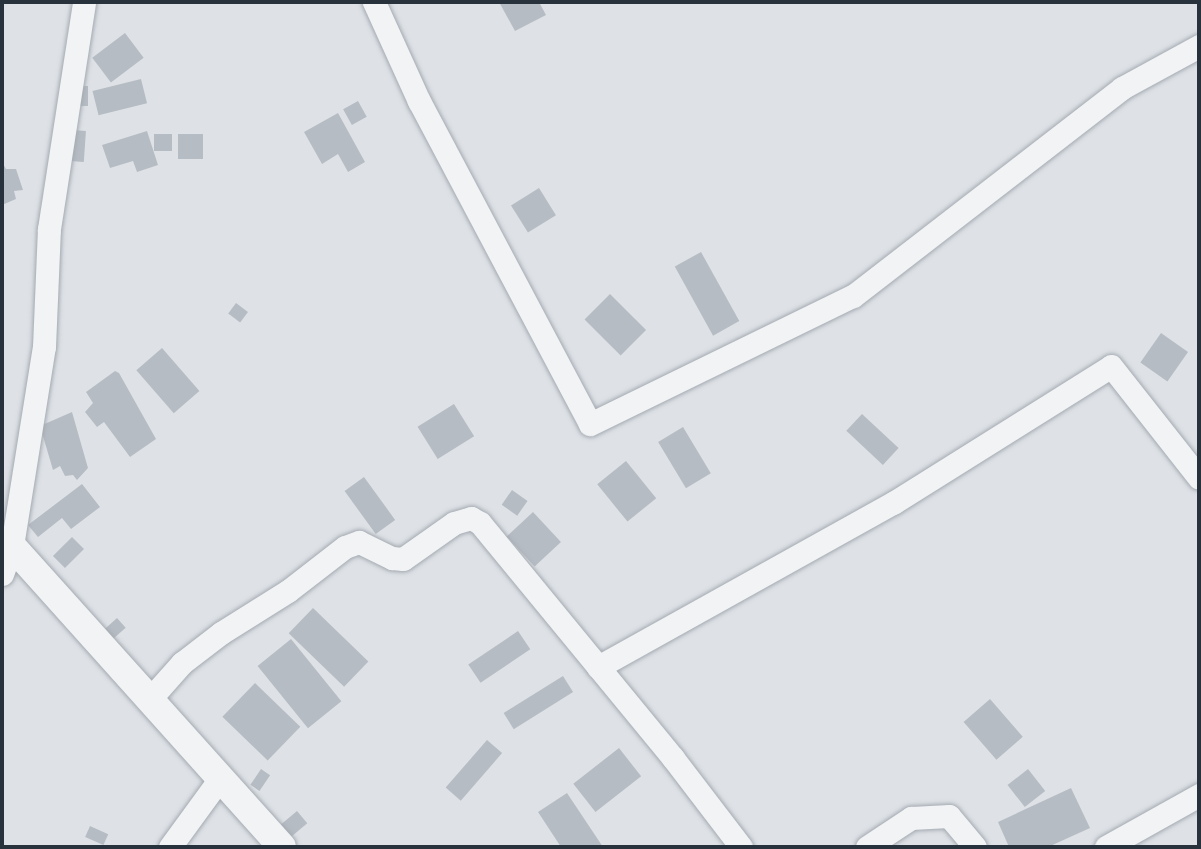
<!DOCTYPE html>
<style>
body{margin:0}
#map{position:relative;width:1201px;height:849px;overflow:hidden;background:#dee2e7;font-family:"PT Sans",sans-serif}
div>[style]{position:absolute}
.building>*{inset:0;background:#b6bcc3;transform-origin:0 0}
.roads{filter:drop-shadow(0 0 2px #a4aab1) drop-shadow(0 0 2px #a4aab1)}
.minor>*{height:23px;margin:-11.5px;padding:0 11.5px;transform-origin:11.5px;border-radius:11.5px;background:#f1f3f5}
.tertiary>*{height:28px;margin:-14px;padding:0 14px;transform-origin:14px;border-radius:14px;background:#f1f3f5}
span{translate:-50% -50%;white-space:nowrap;text-align:center;line-height:1.15;-webkit-text-stroke:5px #edf1f5;paint-order:stroke}
.frame{position:absolute;inset:0;border:4px solid #28323d;pointer-events:none}
</style>
<div id="map">
<div class="building">
<i style="clip-path:polygon(499px 2px,539px 2px,546px 15px,515px 31px)"></i>
<i style="left:125px;top:33px;width:31px;height:41px;rotate:53deg"></i>
<i style="left:141px;top:79px;width:25px;height:50px;rotate:76deg"></i>
<i style="left:73px;top:86px;width:15px;height:20px"></i>
<i style="left:358px;top:101px;width:18px;height:17px;rotate:61deg"></i>
<i style="clip-path:polygon(338px 113px,365px 162px,348px 172px,338px 154px,322px 164px,304px 132px)"></i>
<i style="left:72px;top:130px;width:14px;height:31px;rotate:4deg"></i>
<i style="clip-path:polygon(147px 131px,158px 165px,137px 172px,133px 161px,110px 168px,102px 145px)"></i>
<i style="left:154px;top:134px;width:18px;height:17px"></i>
<i style="left:178px;top:134px;width:25px;height:25px"></i>
<i style="clip-path:polygon(2px 162px,6px 169px,16px 169px,23px 190px,14px 191px,16px 199px,2px 205px)"></i>
<i style="left:539px;top:188px;width:32px;height:33px;rotate:58deg"></i>
<i style="left:701px;top:252px;width:79px;height:30px;rotate:61deg"></i>
<i style="left:610px;top:294px;width:51px;height:36px;rotate:45deg"></i>
<i style="left:236px;top:303px;width:15px;height:13px;rotate:37deg"></i>
<i style="left:1161px;top:333px;width:33px;height:36px;rotate:35deg"></i>
<i style="left:162px;top:348px;width:57px;height:34px;rotate:49deg"></i>
<i style="clip-path:polygon(115px 371px,119px 373px,156px 439px,130px 457px,104px 422px,97px 427px,85px 412px,93px 403px,86px 392px)"></i>
<i style="left:454px;top:404px;width:38px;height:43px;rotate:58deg"></i>
<i style="clip-path:polygon(72px 412px,88px 468px,77px 480px,73px 475px,65px 476px,60px 466px,53px 470px,40px 426px)"></i>
<i style="left:862px;top:414px;width:50px;height:23px;rotate:43deg"></i>
<i style="left:683px;top:427px;width:54px;height:29px;rotate:59deg"></i>
<i style="left:626px;top:461px;width:48px;height:37px;rotate:51deg"></i>
<i style="left:364px;top:477px;width:53px;height:24px;rotate:54deg"></i>
<i style="clip-path:polygon(82px 484px,100px 507px,71px 529px,62px 518px,38px 537px,28px 525px)"></i>
<i style="left:512px;top:490px;width:19px;height:18px;rotate:35deg"></i>
<i style="left:533px;top:512px;width:41px;height:36px;rotate:47deg"></i>
<i style="left:72px;top:537px;width:17px;height:27px;rotate:45deg"></i>
<i style="left:313px;top:608px;width:77px;height:35px;rotate:44deg"></i>
<i style="left:117px;top:618px;width:13px;height:16px;rotate:48deg"></i>
<i style="left:518px;top:631px;width:22px;height:60px;rotate:56deg"></i>
<i style="left:291px;top:639px;width:80px;height:43px;rotate:51deg"></i>
<i style="left:563px;top:676px;width:19px;height:70px;rotate:58deg"></i>
<i style="left:255px;top:683px;width:63px;height:47px;rotate:44deg"></i>
<i style="left:990px;top:699px;width:50px;height:35px;rotate:49deg"></i>
<i style="left:487px;top:740px;width:20px;height:63px;rotate:41deg"></i>
<i style="left:619px;top:748px;width:36px;height:58px;rotate:52deg"></i>
<i style="left:261px;top:769px;width:11px;height:19px;rotate:34deg"></i>
<i style="left:1028px;top:769px;width:28px;height:26px;rotate:52deg"></i>
<i style="clip-path:polygon(1071px 788px,1090px 828px,1048px 847px,1009px 847px,998px 822px)"></i>
<i style="clip-path:polygon(567px 793px,603px 847px,561px 847px,538px 812px)"></i>
<i style="left:297px;top:811px;width:16px;height:21px;rotate:50deg"></i>
<i style="left:90px;top:826px;width:20px;height:12px;rotate:24deg"></i>
</div>
<div class="roads">
<div class="minor">
<i style="left:374px;top:2px;width:109px;rotate:65.6deg"></i>
<i style="left:419px;top:101px;width:365px;rotate:62.1deg"></i>
<i style="left:590px;top:424px;width:292px;rotate:-26deg"></i>
<i style="left:853px;top:296px;width:340px;rotate:-37.7deg"></i>
<i style="left:1122px;top:88px;width:88px;rotate:-28.6deg"></i>
<i style="left:2px;top:574px;width:30px;rotate:-70deg"></i>
<i style="left:12px;top:546px;width:202px;rotate:-80.9deg"></i>
<i style="left:44px;top:347px;width:118px;rotate:-87.6deg"></i>
<i style="left:49px;top:229px;width:230px;rotate:-81.2deg"></i>
<i style="left:598px;top:667px;width:338px;rotate:-29.1deg"></i>
<i style="left:893px;top:503px;width:257px;rotate:-32.1deg"></i>
<i style="left:1111px;top:366px;width:142px;rotate:51.8deg"></i>
<i style="left:149px;top:700px;width:50px;rotate:-48.3deg"></i>
<i style="left:182px;top:663px;width:49px;rotate:-37.6deg"></i>
<i style="left:221px;top:633px;width:79px;rotate:-32.1deg"></i>
<i style="left:288px;top:591px;width:72px;rotate:-37.7deg"></i>
<i style="left:345px;top:547px;width:15px;rotate:-20deg"></i>
<i style="left:359px;top:542px;width:37px;rotate:26deg"></i>
<i style="left:392px;top:558px;width:11px;rotate:5deg"></i>
<i style="left:403px;top:559px;width:62px;rotate:-35.2deg"></i>
<i style="left:454px;top:523px;width:18px;rotate:-16deg"></i>
<i style="left:471px;top:518px;width:10px;rotate:29deg"></i>
<i style="left:480px;top:523px;width:304px;rotate:50.6deg"></i>
<i style="left:673px;top:758px;width:112px;rotate:52.6deg"></i>
<i style="left:170px;top:847px;width:87px;rotate:-53.9deg"></i>
<i style="left:867px;top:847px;width:53px;rotate:-33.4deg"></i>
<i style="left:911px;top:818px;width:38px;rotate:-3deg"></i>
<i style="left:949px;top:816px;width:40px;rotate:50deg"></i>
<i style="left:1106px;top:847px;width:107px;rotate:-29.2deg"></i>
</div>
<div class="tertiary">
<i style="left:12px;top:546px;width:404px;rotate:48.1deg"></i>
</div>
</div>
<div class="frame"></div>
</div>
